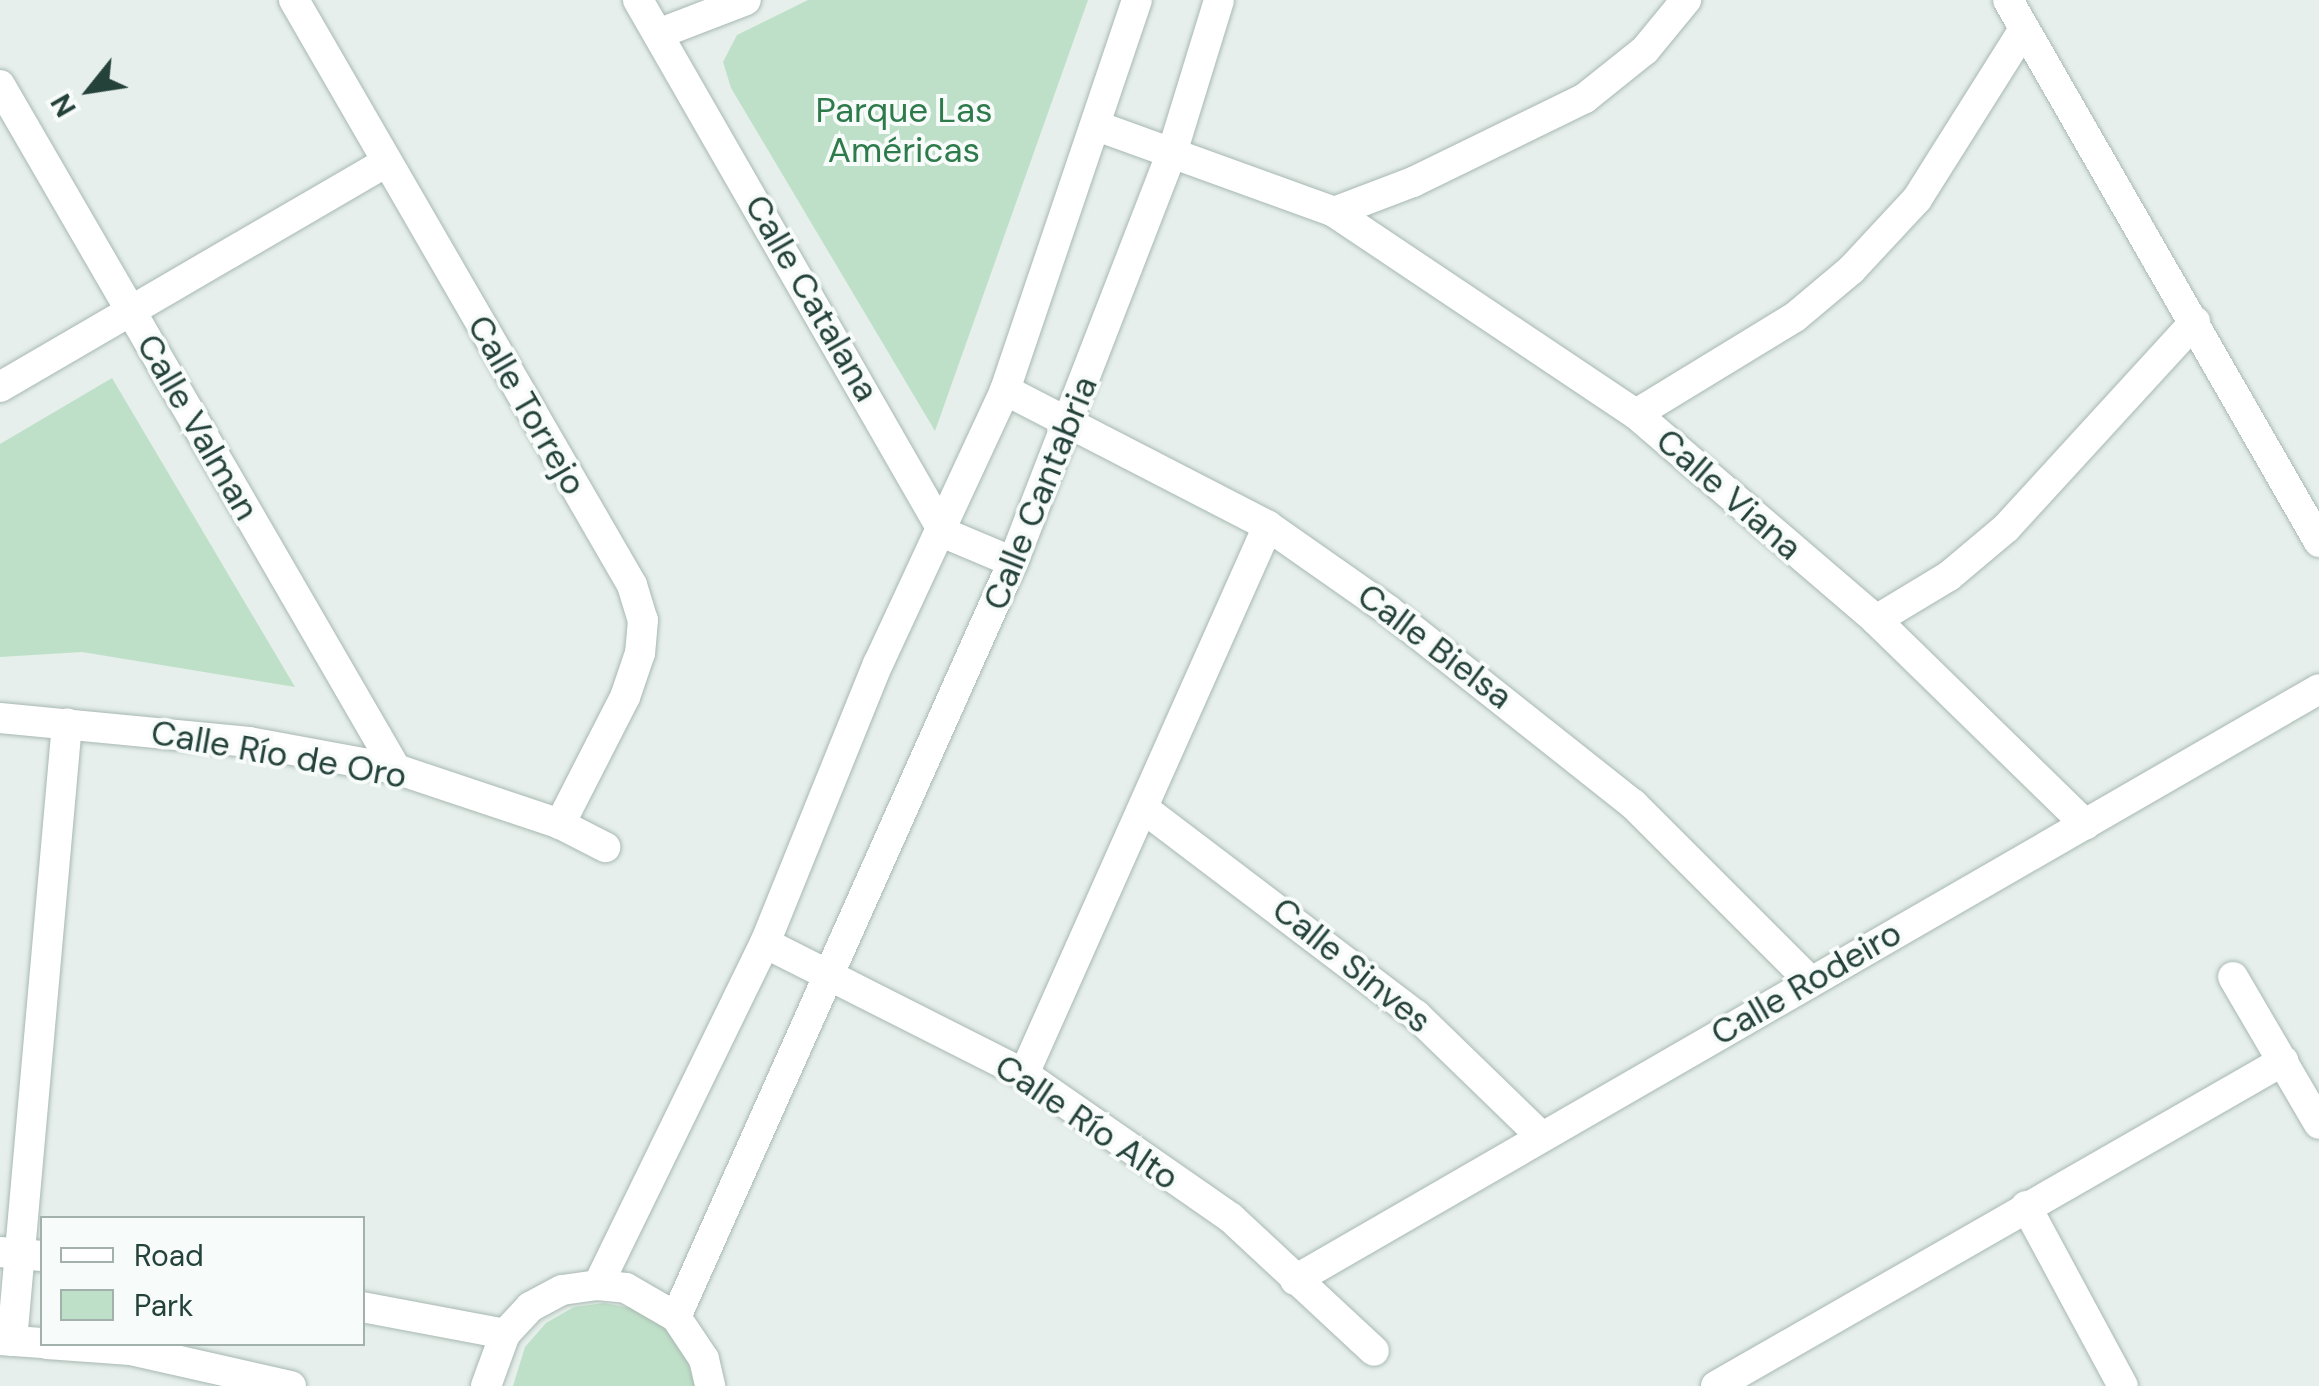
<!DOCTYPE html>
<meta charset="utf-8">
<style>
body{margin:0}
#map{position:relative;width:2319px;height:1386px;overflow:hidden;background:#e6efeb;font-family:"DM Sans",sans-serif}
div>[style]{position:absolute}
.green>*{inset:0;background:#bfe0c8}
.roads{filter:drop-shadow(0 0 2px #a8b8b2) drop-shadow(0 0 2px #a8b8b2)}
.street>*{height:30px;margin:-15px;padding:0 15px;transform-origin:15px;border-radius:15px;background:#fff}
.secondary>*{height:30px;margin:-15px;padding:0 15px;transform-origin:15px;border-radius:15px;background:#fff}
span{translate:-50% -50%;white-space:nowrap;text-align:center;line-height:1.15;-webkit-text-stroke:8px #f7fbf9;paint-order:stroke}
.park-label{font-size:35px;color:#2d7a4b}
.street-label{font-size:35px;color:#24423a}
.legend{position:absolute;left:40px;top:1216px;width:325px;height:130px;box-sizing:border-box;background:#f7fbf9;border:2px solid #a3b1ad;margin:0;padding:12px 18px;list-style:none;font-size:30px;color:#24423a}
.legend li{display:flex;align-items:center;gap:20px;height:50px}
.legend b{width:50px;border:2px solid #a3b1ad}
.north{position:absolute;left:40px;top:40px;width:100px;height:100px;-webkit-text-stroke:8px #f7fbf9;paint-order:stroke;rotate:240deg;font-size:28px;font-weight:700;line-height:40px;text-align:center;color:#24423a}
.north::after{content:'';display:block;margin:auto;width:35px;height:45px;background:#24423a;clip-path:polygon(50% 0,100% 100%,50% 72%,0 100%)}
</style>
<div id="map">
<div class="green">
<i style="clip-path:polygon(808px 0,1088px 0,935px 431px,731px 88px,723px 62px,737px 35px)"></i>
<i style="clip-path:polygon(112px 378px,295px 687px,82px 652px,0 657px,0 444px)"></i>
<i style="clip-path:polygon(604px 1303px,636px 1309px,664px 1325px,684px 1349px,695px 1386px,513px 1386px,525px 1347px,546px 1323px,574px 1307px)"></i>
</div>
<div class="roads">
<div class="street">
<i style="left:294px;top:0;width:676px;rotate:59.98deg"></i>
<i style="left:632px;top:585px;width:37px;rotate:73deg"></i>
<i style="left:643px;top:620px;width:33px;rotate:95deg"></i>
<i style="left:640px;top:653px;width:46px;rotate:108.8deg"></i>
<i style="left:625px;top:697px;width:143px;rotate:117.1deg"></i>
<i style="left:638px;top:0;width:615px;rotate:60.14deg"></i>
<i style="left:944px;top:533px;width:75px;rotate:22.8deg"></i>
<i style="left:2008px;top:0;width:625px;rotate:60.15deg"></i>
<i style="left:658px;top:34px;width:94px;rotate:-21.1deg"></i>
<i style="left:0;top:85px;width:790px;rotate:59.93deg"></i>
<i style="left:1097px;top:126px;width:252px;rotate:19.9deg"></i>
<i style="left:1334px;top:212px;width:363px;rotate:33.8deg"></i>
<i style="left:1636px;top:414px;width:316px;rotate:40.6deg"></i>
<i style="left:1876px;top:620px;width:293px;rotate:44.3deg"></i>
<i style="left:1334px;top:212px;width:85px;rotate:-20.8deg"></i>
<i style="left:1413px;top:182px;width:191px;rotate:-26deg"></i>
<i style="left:1585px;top:98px;width:77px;rotate:-38.7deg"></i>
<i style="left:1645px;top:50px;width:65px;rotate:-50.6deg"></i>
<i style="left:0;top:387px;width:447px;rotate:-30.2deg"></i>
<i style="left:1005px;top:390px;width:296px;rotate:27.3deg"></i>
<i style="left:1268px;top:526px;width:146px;rotate:35deg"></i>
<i style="left:1388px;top:610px;width:313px;rotate:38.4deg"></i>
<i style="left:1633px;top:804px;width:249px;rotate:45deg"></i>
<i style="left:1636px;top:414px;width:186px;rotate:-31.4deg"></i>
<i style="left:1795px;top:317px;width:73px;rotate:-40deg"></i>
<i style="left:1851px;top:270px;width:97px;rotate:-47.1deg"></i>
<i style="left:1917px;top:199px;width:201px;rotate:-57.8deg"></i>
<i style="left:1876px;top:620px;width:85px;rotate:-31.1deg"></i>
<i style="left:1949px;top:576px;width:75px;rotate:-40.1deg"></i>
<i style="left:2006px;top:528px;width:280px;rotate:-47.5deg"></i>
<i style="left:0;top:718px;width:250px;rotate:5.5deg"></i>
<i style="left:249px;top:742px;width:149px;rotate:10.4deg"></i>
<i style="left:396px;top:769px;width:173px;rotate:18.5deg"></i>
<i style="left:560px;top:824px;width:51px;rotate:27.1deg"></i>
<i style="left:1147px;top:811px;width:338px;rotate:37.2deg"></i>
<i style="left:1416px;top:1015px;width:175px;rotate:44.1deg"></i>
<i style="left:765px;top:943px;width:290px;rotate:26.8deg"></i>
<i style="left:1024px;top:1074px;width:252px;rotate:34.8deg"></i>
<i style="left:1231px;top:1218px;width:195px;rotate:42.9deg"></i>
<i style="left:2233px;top:977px;width:170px;rotate:59.7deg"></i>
<i style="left:1024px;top:1074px;width:600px;rotate:-66deg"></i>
<i style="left:2026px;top:1206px;width:204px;rotate:61.7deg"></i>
<i style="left:1295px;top:1280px;width:1182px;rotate:-29.99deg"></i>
<i style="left:598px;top:1285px;width:381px;rotate:-64deg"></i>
<i style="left:765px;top:943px;width:301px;rotate:-68deg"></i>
<i style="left:878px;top:664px;width:302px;rotate:-65.1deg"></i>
<i style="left:1005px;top:390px;width:412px;rotate:-71.3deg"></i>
<i style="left:676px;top:1317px;width:827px;rotate:-65.95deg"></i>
<i style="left:1013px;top:562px;width:439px;rotate:-68.8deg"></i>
<i style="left:1172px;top:153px;width:160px;rotate:-72.9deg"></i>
<i style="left:12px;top:1341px;width:620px;rotate:-84.91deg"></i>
<i style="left:1716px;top:1386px;width:654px;rotate:-29.82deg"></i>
</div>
<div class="secondary">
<i style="left:0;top:1252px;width:42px;rotate:5.4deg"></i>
<i style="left:362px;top:1307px;width:146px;rotate:10.7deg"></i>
<i style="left:0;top:1340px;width:42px;rotate:4.1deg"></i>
<i style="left:47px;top:1344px;width:84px;rotate:4.1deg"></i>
<i style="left:131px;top:1350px;width:164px;rotate:12.7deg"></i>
<i style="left:486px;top:1386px;width:55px;rotate:-69.9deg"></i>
<i style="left:505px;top:1334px;width:37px;rotate:-47deg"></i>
<i style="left:530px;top:1307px;width:36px;rotate:-28deg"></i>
<i style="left:562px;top:1290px;width:36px;rotate:-8deg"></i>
<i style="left:598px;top:1285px;width:28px;rotate:6deg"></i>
<i style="left:626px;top:1288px;width:58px;rotate:30.1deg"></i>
<i style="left:676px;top:1317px;width:50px;rotate:56.3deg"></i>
<i style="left:704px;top:1359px;width:28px;rotate:77deg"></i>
</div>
</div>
<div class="park-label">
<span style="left:904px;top:130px">Parque Las<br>Américas</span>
</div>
<div class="street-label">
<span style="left:812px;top:298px;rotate:60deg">Calle Catalana</span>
<span style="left:527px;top:405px;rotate:60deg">Calle Torrejo</span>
<span style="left:198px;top:427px;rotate:60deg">Calle Valman</span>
<span style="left:1040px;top:493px;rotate:-68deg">Calle Cantabria</span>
<span style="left:1729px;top:494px;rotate:41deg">Calle Viana</span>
<span style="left:1435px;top:646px;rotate:37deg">Calle Bielsa</span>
<span style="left:279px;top:754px;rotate:10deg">Calle Río de Oro</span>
<span style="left:1352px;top:965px;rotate:39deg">Calle Sinves</span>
<span style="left:1806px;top:983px;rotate:-30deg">Calle Rodeiro</span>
<span style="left:1087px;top:1122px;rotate:34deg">Calle Río Alto</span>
</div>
<ul class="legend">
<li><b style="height:12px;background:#fff"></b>Road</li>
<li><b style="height:28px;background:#bfe0c8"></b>Park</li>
</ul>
<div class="north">N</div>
</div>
